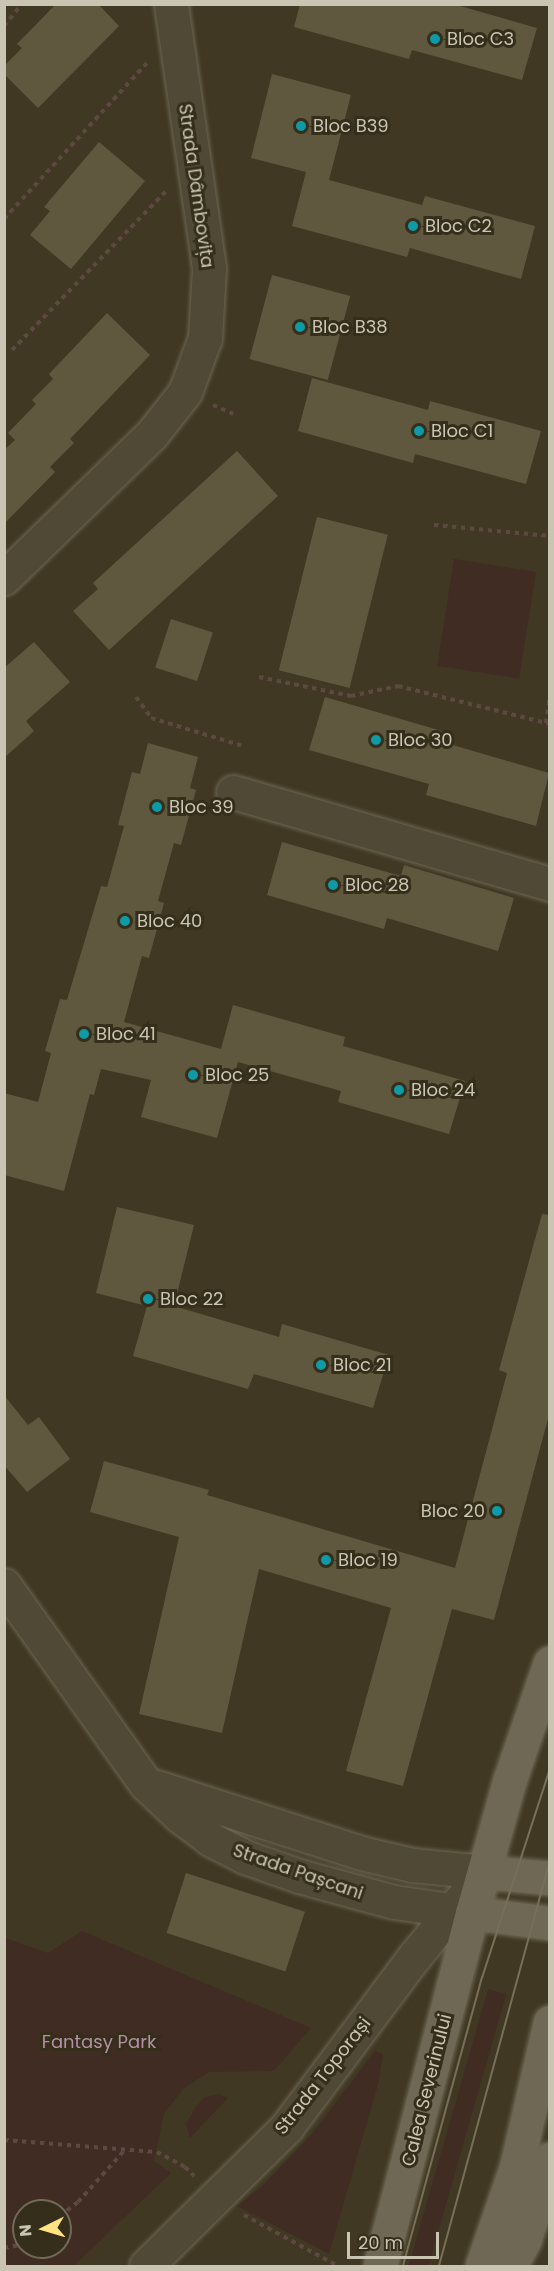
<!DOCTYPE html>
<meta charset="utf-8">
<style>
body{margin:0}
#map{position:relative;width:554px;height:2271px;overflow:hidden;background:#403822;font-family:Poppins,sans-serif}
div>[style]{position:absolute}
.green>*{inset:0;background:#412c24;transform-origin:0 0}
.building>*{inset:0;background:#5f583e;transform-origin:0 0}
.path>*{height:4px;margin-top:-2px;transform-origin:0;background:repeating-linear-gradient(90deg,#5d4942 0 4.5px,transparent 0 9px)}
.roads{filter:drop-shadow(0 0 2px #6d6754) drop-shadow(0 0 2px #6d6754)}
.minor>*{height:33px;margin:-16.5px;padding:0 16.5px;transform-origin:16.5px;border-radius:16.5px;background:#4f4936}
.major>*{height:33px;margin:-16.5px;padding:0 16.5px;transform-origin:16.5px;border-radius:16.5px;background:#6f6854}
.tram>*{height:1.5px;margin:-0.75px;padding:0 0.75px;transform-origin:0.75px;border-radius:0.75px;background:#776f58}
.dots>*{width:16px;height:16px;translate:-50% -50%;box-sizing:border-box;border:3px solid #342e1b;border-radius:50%}
span{translate:-50% -50%;white-space:nowrap;text-align:center;line-height:1.15;-webkit-text-stroke:6px #342e1b;paint-order:stroke}
.poi-label{font-size:18px;color:#cac5b3}
.left{translate:0 -50%;text-align:left}
.right{translate:-100% -50%;text-align:right}
.street-label{font-size:18px;color:#cac5b3}
.park-label{font-size:18px;color:#b68ea6}
.frame{position:absolute;inset:0;border:6px solid #cac5b3;pointer-events:none}
.north{position:absolute;left:12px;top:2199px;width:60px;height:60px;box-sizing:border-box;background:#342e1b;border:2px solid #706a58;border-radius:50%;rotate:265deg;font-size:16px;font-weight:700;line-height:24px;text-align:center;color:#cac5b3}
.north::after{content:'';display:block;margin:auto;width:21px;height:27px;background:#ffe383;clip-path:polygon(50% 0,100% 100%,50% 72%,0 100%)}
.scale{position:absolute;left:347px;top:2232px;width:92px;height:27px;box-sizing:border-box;border:3px solid #cac5b3;border-top:0;padding-left:8px;font-size:18px;line-height:21px;white-space:nowrap;color:#cac5b3;-webkit-text-stroke:4px #342e1b;paint-order:stroke}
</style>
<div id="map">
<div class="green">
<i style="left:454px;top:559px;width:83px;height:108px;rotate:9deg"></i>
<i style="clip-path:polygon(evenodd,82px 1931px,311px 2028px,274px 2071px,209px 2072px,183px 2089px,164px 2114px,154px 2161px,171px 2173px,74px 2266px,5px 2266px,5px 1938px,48px 1953px,82px 1931px,24px 2211px,60px 2211px,60px 2247px,24px 2247px,24px 2211px)"></i>
<i style="left:488px;top:1989px;width:19px;height:288px;rotate:16deg"></i>
<i style="clip-path:polygon(375px 2051px,383px 2054px,379px 2081px,329px 2254px,237px 2206px,262px 2186px,313px 2133px)"></i>
<i style="clip-path:polygon(220px 2094px,228px 2098px,190px 2138px,186px 2124px,195px 2108px,205px 2097px)"></i>
</div>
<div class="building">
<i style="clip-path:polygon(56px 4px,98px 4px,119px 26px,38px 108px,4px 74px,4px 66px,22px 48px,17px 44px)"></i>
<i style="clip-path:polygon(300px 4px,453px 4px,537px 28px,522px 80px,412px 50px,409px 59px,294px 27px)"></i>
<i style="clip-path:polygon(272px 74px,351px 95px,329px 180px,422px 205px,425px 196px,535px 226px,521px 279px,410px 248px,407px 257px,292px 226px,306px 172px,251px 158px)"></i>
<i style="clip-path:polygon(99px 142px,145px 181px,71px 269px,30px 235px,50px 211px,44px 207px)"></i>
<i style="left:272px;top:275px;width:81px;height:87px;rotate:15deg"></i>
<i style="clip-path:polygon(107px 313px,150px 355px,70px 439px,74px 443px,50px 467px,55px 472px,4px 524px,4px 450px,15px 440px,8px 433px,36px 404px,32px 400px,53px 379px,49px 374px)"></i>
<i style="clip-path:polygon(312px 378px,428px 410px,430px 401px,541px 431px,526px 484px,415px 454px,413px 463px,298px 431px)"></i>
<i style="clip-path:polygon(237px 451px,278px 496px,109px 650px,73px 611px,98px 589px,93px 583px)"></i>
<i style="left:317px;top:517px;width:73px;height:158px;rotate:14deg"></i>
<i style="left:171px;top:619px;width:44px;height:51px;rotate:18deg"></i>
<i style="clip-path:polygon(34px 642px,70px 682px,26px 721px,34px 731px,4px 758px,4px 668px)"></i>
<i style="clip-path:polygon(325px 697px,442px 731px,439px 741px,549px 773px,536px 826px,426px 795px,429px 784px,309px 750px)"></i>
<i style="clip-path:polygon(148px 743px,198px 757px,190px 788px,196px 790px,181px 845px,174px 843px,158px 901px,164px 903px,149px 958px,142px 956px,124px 1022px,221px 1049px,233px 1005px,345px 1037px,343px 1046px,465px 1081px,449px 1134px,338px 1102px,341px 1091px,238px 1062px,217px 1138px,141px 1117px,151px 1080px,101px 1069px,94px 1095px,90px 1094px,64px 1191px,4px 1175px,4px 1093px,38px 1102px,51px 1053px,45px 1051px,60px 999px,67px 1000px,101px 886px,107px 887px,124px 826px,118px 825px,132px 772px,140px 774px)"></i>
<i style="clip-path:polygon(282px 842px,401px 876px,404px 865px,514px 898px,498px 951px,387px 918px,384px 929px,267px 895px)"></i>
<i style="clip-path:polygon(117px 1207px,194px 1225px,174px 1306px,279px 1337px,282px 1324px,389px 1355px,373px 1408px,254px 1374px,248px 1389px,133px 1356px,147px 1306px,96px 1293px)"></i>
<i style="clip-path:polygon(542px 1214px,549px 1215px,549px 1415px,494px 1620px,452px 1609px,403px 1786px,346px 1771px,391px 1608px,259px 1569px,222px 1733px,139px 1714px,179px 1537px,90px 1512px,104px 1461px,209px 1490px,207px 1495px,455px 1568px,507px 1373px,499px 1370px)"></i>
<i style="clip-path:polygon(4px 1395px,28px 1425px,39px 1417px,70px 1459px,27px 1492px,4px 1465px)"></i>
<i style="left:186px;top:1873px;width:125px;height:63px;rotate:18deg"></i>
</div>
<div class="path">
<i style="left:4px;top:26px;width:28px;rotate:-51deg"></i>
<i style="left:4px;top:219px;width:213px;rotate:-47.5deg"></i>
<i style="left:12px;top:350px;width:221px;rotate:-45.9deg"></i>
<i style="left:213px;top:405px;width:22px;rotate:24deg"></i>
<i style="left:434px;top:525px;width:117px;rotate:5.4deg"></i>
<i style="left:259px;top:677px;width:94px;rotate:11.7deg"></i>
<i style="left:351px;top:696px;width:48px;rotate:-12deg"></i>
<i style="left:398px;top:686px;width:157px;rotate:14deg"></i>
<i style="left:136px;top:697px;width:26px;rotate:54deg"></i>
<i style="left:151px;top:718px;width:96px;rotate:16.9deg"></i>
<i style="left:546px;top:723px;width:29px;rotate:-82deg"></i>
<i style="left:4px;top:2140px;width:153px;rotate:4.5deg"></i>
<i style="left:157px;top:2152px;width:32px;rotate:28deg"></i>
<i style="left:185px;top:2167px;width:13px;rotate:45deg"></i>
<i style="left:244px;top:2215px;width:107px;rotate:28.5deg"></i>
<i style="left:60px;top:2216px;width:23px;rotate:-38deg"></i>
<i style="left:78px;top:2202px;width:69px;rotate:-48deg"></i>
<i style="left:4px;top:2248px;width:20px;rotate:-11deg"></i>
</div>
<div class="roads">
<div class="minor">
<i style="left:4px;top:578px;width:206px;rotate:-44.2deg"></i>
<i style="left:152px;top:434px;width:53px;rotate:-51.8deg"></i>
<i style="left:185px;top:392px;width:58px;rotate:-69.7deg"></i>
<i style="left:205px;top:338px;width:70px;rotate:-86.7deg"></i>
<i style="left:209px;top:268px;width:267px;rotate:-98.2deg"></i>
<i style="left:233px;top:792px;width:330px;rotate:16.2deg"></i>
<i style="left:4px;top:1585px;width:244px;rotate:54.5deg"></i>
<i style="left:146px;top:1784px;width:47px;rotate:43.3deg"></i>
<i style="left:180px;top:1816px;width:38px;rotate:37deg"></i>
<i style="left:210px;top:1839px;width:39px;rotate:27deg"></i>
<i style="left:245px;top:1857px;width:57px;rotate:19.4deg"></i>
<i style="left:299px;top:1876px;width:98px;rotate:15.3deg"></i>
<i style="left:394px;top:1902px;width:79px;rotate:8deg"></i>
<i style="left:156px;top:1787px;width:215px;rotate:17.8deg"></i>
<i style="left:361px;top:1853px;width:52px;rotate:13.2deg"></i>
<i style="left:412px;top:1865px;width:72px;rotate:5.6deg"></i>
<i style="left:146px;top:2266px;width:197px;rotate:-44.6deg"></i>
<i style="left:286px;top:2128px;width:214px;rotate:-53.2deg"></i>
<i style="left:414px;top:1957px;width:79px;rotate:-50.7deg"></i>
</div>
<div class="major">
<i style="left:484px;top:1872px;width:66px;rotate:5.2deg"></i>
<i style="left:472px;top:1913px;width:79px;rotate:7.3deg"></i>
<i style="left:380px;top:2266px;width:365px;rotate:-75.4deg"></i>
<i style="left:472px;top:1913px;width:139px;rotate:-74.2deg"></i>
<i style="left:510px;top:1779px;width:123px;rotate:-71deg"></i>
<i style="left:482px;top:2266px;width:104px;rotate:-70.9deg"></i>
<i style="left:516px;top:2168px;width:150px;rotate:-76.9deg"></i>
<i style="left:510px;top:2266px;width:29px;rotate:-61deg"></i>
<i style="left:524px;top:2241px;width:86px;rotate:-72.4deg"></i>
</div>
</div>
<div class="tram">
<i style="left:403px;top:2266px;width:299px;rotate:-74.7deg"></i>
<i style="left:482px;top:1978px;width:220px;rotate:-72deg"></i>
<i style="left:439px;top:2266px;width:422px;rotate:-74.7deg"></i>
</div>
<div class="dots">
<i style="left:435px;top:39px;background:#0f9aa8"></i>
<i style="left:301px;top:126px;background:#0f9aa8"></i>
<i style="left:413px;top:226px;background:#0f9aa8"></i>
<i style="left:300px;top:327px;background:#0f9aa8"></i>
<i style="left:419px;top:431px;background:#0f9aa8"></i>
<i style="left:376px;top:740px;background:#0f9aa8"></i>
<i style="left:157px;top:807px;background:#0f9aa8"></i>
<i style="left:333px;top:885px;background:#0f9aa8"></i>
<i style="left:125px;top:921px;background:#0f9aa8"></i>
<i style="left:84px;top:1034px;background:#0f9aa8"></i>
<i style="left:193px;top:1075px;background:#0f9aa8"></i>
<i style="left:399px;top:1090px;background:#0f9aa8"></i>
<i style="left:148px;top:1299px;background:#0f9aa8"></i>
<i style="left:321px;top:1365px;background:#0f9aa8"></i>
<i style="left:497px;top:1511px;background:#0f9aa8"></i>
<i style="left:326px;top:1560px;background:#0f9aa8"></i>
</div>
<div class="poi-label">
<span class="left" style="left:447px;top:39px">Bloc C3</span>
<span class="left" style="left:313px;top:126px">Bloc B39</span>
<span class="left" style="left:425px;top:226px">Bloc C2</span>
<span class="left" style="left:312px;top:327px">Bloc B38</span>
<span class="left" style="left:431px;top:431px">Bloc C1</span>
<span class="left" style="left:388px;top:740px">Bloc 30</span>
<span class="left" style="left:169px;top:807px">Bloc 39</span>
<span class="left" style="left:345px;top:885px">Bloc 28</span>
<span class="left" style="left:137px;top:921px">Bloc 40</span>
<span class="left" style="left:96px;top:1034px">Bloc 41</span>
<span class="left" style="left:205px;top:1075px">Bloc 25</span>
<span class="left" style="left:411px;top:1090px">Bloc 24</span>
<span class="left" style="left:160px;top:1299px">Bloc 22</span>
<span class="left" style="left:333px;top:1365px">Bloc 21</span>
<span class="right" style="left:485px;top:1511px">Bloc 20</span>
<span class="left" style="left:338px;top:1560px">Bloc 19</span>
</div>
<div class="street-label">
<span style="left:196px;top:186px;rotate:82deg">Strada Dâmbovița</span>
<span style="left:298px;top:1872px;rotate:19deg">Strada Pașcani</span>
<span style="left:323px;top:2076px;rotate:-52deg">Strada Toporași</span>
<span style="left:427px;top:2090px;rotate:-76deg">Calea Severinului</span>
</div>
<div class="park-label">
<span style="left:99px;top:2042px">Fantasy Park</span>
</div>
<div class="frame"></div>
<div class="north">N</div>
<div class="scale">20 m</div>
</div>
